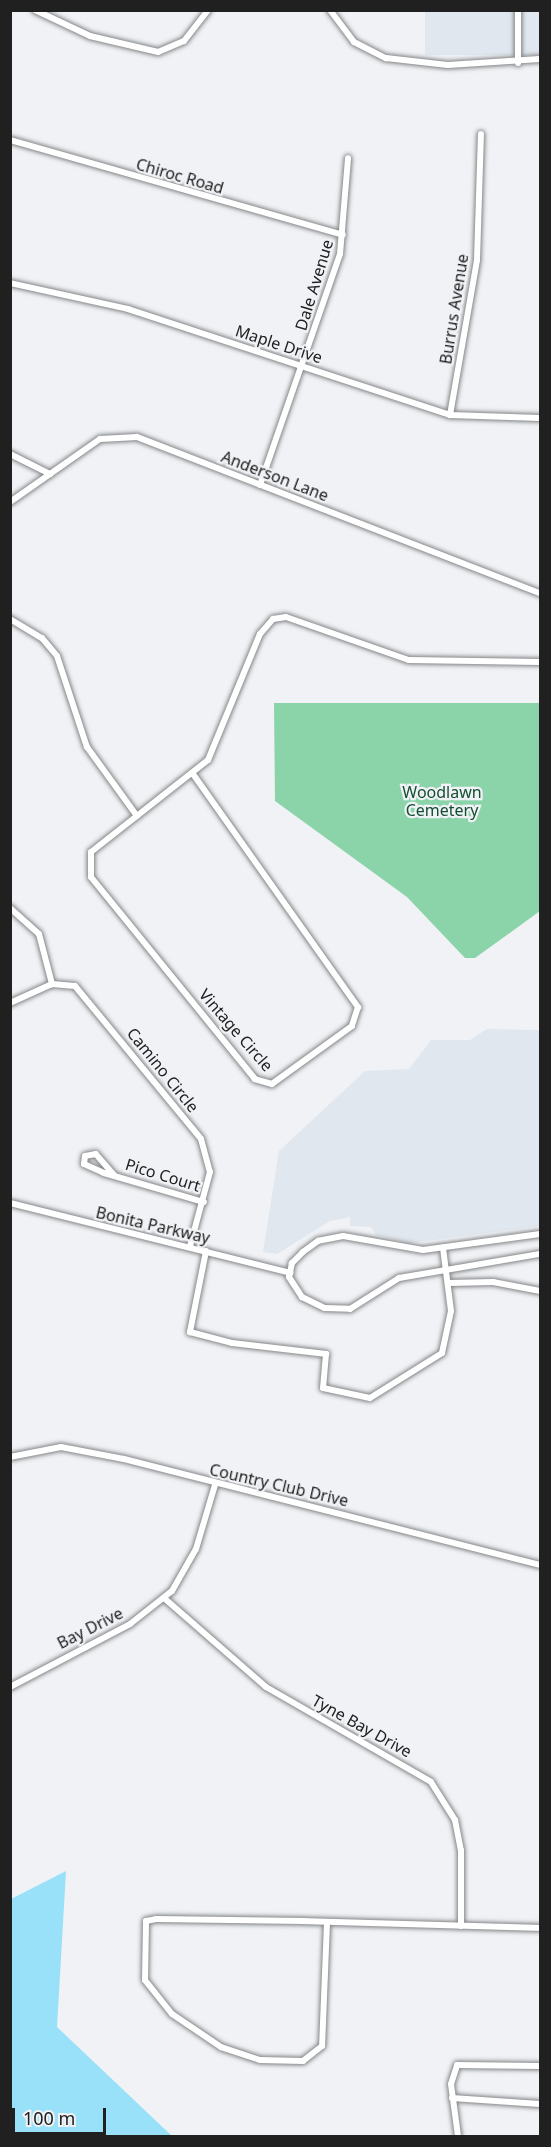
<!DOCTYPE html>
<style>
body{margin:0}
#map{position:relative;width:551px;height:2147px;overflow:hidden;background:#f0f2f5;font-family:"Noto Sans",sans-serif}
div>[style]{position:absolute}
.built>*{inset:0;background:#e0e7ef;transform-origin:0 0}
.green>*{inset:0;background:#8bd4a9}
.water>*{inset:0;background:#99e0f9}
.roads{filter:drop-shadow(0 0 2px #858789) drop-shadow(0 0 2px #858789)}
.street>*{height:6px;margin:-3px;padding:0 3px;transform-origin:3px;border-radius:3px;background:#fff}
span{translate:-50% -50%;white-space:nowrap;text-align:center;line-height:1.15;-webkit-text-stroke:4.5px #f0f2f5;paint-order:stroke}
.street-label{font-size:16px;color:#202021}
.park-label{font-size:16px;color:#144e32}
.frame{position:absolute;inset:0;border:12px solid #202021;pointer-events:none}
.scale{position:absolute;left:12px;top:2108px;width:94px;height:27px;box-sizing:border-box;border:3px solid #202021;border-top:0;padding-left:8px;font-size:18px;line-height:21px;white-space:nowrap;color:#202021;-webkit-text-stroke:4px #f0f2f5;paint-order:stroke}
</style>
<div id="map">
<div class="built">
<i style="left:425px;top:11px;width:115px;height:44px"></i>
<i style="clip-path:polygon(487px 1029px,540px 1030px,540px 1226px,409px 1243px,376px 1235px,371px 1227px,350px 1226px,350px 1217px,330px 1221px,277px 1254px,263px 1252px,279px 1151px,365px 1071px,409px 1069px,431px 1040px,470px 1040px)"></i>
</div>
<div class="green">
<i style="clip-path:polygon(274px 703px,540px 703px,540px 911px,475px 958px,465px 958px,407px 897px,275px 801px)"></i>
</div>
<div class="water">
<i style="clip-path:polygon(66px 1871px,57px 2027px,172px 2136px,11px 2136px,11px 1899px)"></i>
</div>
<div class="roads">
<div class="street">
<i style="left:35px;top:10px;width:61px;rotate:25.3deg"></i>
<i style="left:90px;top:36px;width:70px;rotate:13.2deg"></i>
<i style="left:158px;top:52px;width:28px;rotate:-23deg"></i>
<i style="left:184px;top:41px;width:39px;rotate:-52deg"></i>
<i style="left:330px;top:10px;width:40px;rotate:53deg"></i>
<i style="left:354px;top:42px;width:36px;rotate:27deg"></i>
<i style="left:386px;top:58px;width:62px;rotate:6.4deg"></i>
<i style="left:448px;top:65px;width:92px;rotate:-3.7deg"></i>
<i style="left:518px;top:63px;width:53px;rotate:-90deg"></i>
<i style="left:10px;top:140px;width:346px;rotate:15.9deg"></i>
<i style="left:10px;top:283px;width:121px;rotate:12.4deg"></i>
<i style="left:128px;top:309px;width:339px;rotate:18.2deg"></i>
<i style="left:450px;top:415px;width:90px;rotate:1.9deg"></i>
<i style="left:450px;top:415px;width:157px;rotate:-80.1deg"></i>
<i style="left:477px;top:260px;width:126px;rotate:-88.2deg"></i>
<i style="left:10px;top:454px;width:45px;rotate:26.6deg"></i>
<i style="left:260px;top:485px;width:244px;rotate:-70.9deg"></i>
<i style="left:340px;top:254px;width:96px;rotate:-85.2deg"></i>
<i style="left:10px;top:502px;width:110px;rotate:-35deg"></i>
<i style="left:100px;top:439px;width:37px;rotate:-3deg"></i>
<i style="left:137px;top:437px;width:432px;rotate:21.2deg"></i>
<i style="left:10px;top:619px;width:37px;rotate:31deg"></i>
<i style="left:42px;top:638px;width:23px;rotate:50deg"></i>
<i style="left:57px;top:656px;width:96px;rotate:71.8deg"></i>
<i style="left:87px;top:747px;width:85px;rotate:54.1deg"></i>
<i style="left:193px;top:774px;width:286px;rotate:54.7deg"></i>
<i style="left:358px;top:1007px;width:20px;rotate:108deg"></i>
<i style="left:352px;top:1026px;width:99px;rotate:144.1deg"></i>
<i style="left:272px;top:1084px;width:18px;rotate:-164deg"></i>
<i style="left:255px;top:1079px;width:260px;rotate:-129.1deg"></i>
<i style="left:91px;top:877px;width:25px;rotate:-90deg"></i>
<i style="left:91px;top:852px;width:149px;rotate:-38.2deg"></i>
<i style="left:208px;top:760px;width:136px;rotate:-67.6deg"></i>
<i style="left:260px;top:634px;width:20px;rotate:-49deg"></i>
<i style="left:273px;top:619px;width:13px;rotate:-9deg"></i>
<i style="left:286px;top:617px;width:130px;rotate:19.3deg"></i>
<i style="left:409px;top:660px;width:131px;rotate:0.9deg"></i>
<i style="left:10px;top:908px;width:39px;rotate:42deg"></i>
<i style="left:39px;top:934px;width:52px;rotate:75.4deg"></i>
<i style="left:10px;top:1003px;width:46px;rotate:-24.3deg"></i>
<i style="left:52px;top:984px;width:23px;rotate:5deg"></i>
<i style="left:75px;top:986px;width:198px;rotate:50.5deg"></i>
<i style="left:201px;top:1139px;width:34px;rotate:75deg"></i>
<i style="left:210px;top:1172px;width:77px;rotate:105.1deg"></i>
<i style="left:114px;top:1175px;width:28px;rotate:-131deg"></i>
<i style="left:96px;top:1154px;width:11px;rotate:170deg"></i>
<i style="left:85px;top:1156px;width:8px;rotate:97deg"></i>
<i style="left:84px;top:1164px;width:22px;rotate:24deg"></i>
<i style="left:104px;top:1173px;width:104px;rotate:16.2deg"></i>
<i style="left:10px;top:1203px;width:289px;rotate:14deg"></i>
<i style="left:540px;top:1234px;width:118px;rotate:172.2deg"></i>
<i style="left:423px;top:1250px;width:81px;rotate:-170.1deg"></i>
<i style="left:343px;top:1236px;width:25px;rotate:169deg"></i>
<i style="left:318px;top:1241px;width:19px;rotate:144deg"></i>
<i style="left:303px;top:1252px;width:16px;rotate:135deg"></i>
<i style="left:292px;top:1263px;width:14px;rotate:102deg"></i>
<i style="left:289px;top:1277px;width:24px;rotate:57deg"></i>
<i style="left:302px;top:1297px;width:25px;rotate:26deg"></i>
<i style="left:325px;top:1308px;width:25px;rotate:2deg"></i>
<i style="left:350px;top:1309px;width:58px;rotate:-32.3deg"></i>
<i style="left:399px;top:1278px;width:143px;rotate:-9.7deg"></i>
<i style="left:206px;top:1251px;width:83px;rotate:101.2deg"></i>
<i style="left:190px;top:1332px;width:43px;rotate:14.7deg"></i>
<i style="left:232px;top:1343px;width:95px;rotate:6.7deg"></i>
<i style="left:326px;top:1354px;width:34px;rotate:95deg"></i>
<i style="left:323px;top:1388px;width:48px;rotate:12deg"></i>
<i style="left:370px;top:1398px;width:85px;rotate:-32deg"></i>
<i style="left:442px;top:1353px;width:43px;rotate:-77.9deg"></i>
<i style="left:451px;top:1311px;width:64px;rotate:-97.2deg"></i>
<i style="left:449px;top:1283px;width:44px;rotate:-1.3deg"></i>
<i style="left:493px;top:1282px;width:48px;rotate:10.8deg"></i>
<i style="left:10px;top:1457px;width:52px;rotate:-11.1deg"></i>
<i style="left:61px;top:1447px;width:64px;rotate:10.8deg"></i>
<i style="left:124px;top:1459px;width:429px;rotate:14.3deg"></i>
<i style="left:164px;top:1598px;width:135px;rotate:41.1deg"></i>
<i style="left:266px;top:1687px;width:190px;rotate:29.9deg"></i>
<i style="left:431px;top:1782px;width:45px;rotate:57.7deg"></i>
<i style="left:455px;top:1820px;width:31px;rotate:79deg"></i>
<i style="left:461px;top:1850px;width:76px;rotate:90deg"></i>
<i style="left:10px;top:1687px;width:136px;rotate:-27.7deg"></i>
<i style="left:130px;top:1624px;width:53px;rotate:-38.2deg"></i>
<i style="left:172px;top:1591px;width:48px;rotate:-60.3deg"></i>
<i style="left:196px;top:1549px;width:67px;rotate:-73.5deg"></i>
<i style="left:327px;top:1923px;width:123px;rotate:92.3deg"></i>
<i style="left:322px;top:2046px;width:24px;rotate:142deg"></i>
<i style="left:303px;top:2061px;width:43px;rotate:-178.7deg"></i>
<i style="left:260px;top:2060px;width:41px;rotate:-161.6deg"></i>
<i style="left:221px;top:2047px;width:59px;rotate:-146deg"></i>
<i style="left:172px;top:2014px;width:43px;rotate:-128.5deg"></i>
<i style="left:145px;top:1980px;width:59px;rotate:-89deg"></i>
<i style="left:146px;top:1921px;width:10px;rotate:-11deg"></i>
<i style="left:156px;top:1919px;width:148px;rotate:0.8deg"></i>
<i style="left:304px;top:1921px;width:236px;rotate:1.7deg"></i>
<i style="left:452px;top:2098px;width:88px;rotate:3.9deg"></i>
<i style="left:458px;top:2136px;width:52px;rotate:-97.7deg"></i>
<i style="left:451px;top:2084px;width:20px;rotate:-72deg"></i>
<i style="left:457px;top:2065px;width:83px;rotate:0.7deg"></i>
</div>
</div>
<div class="street-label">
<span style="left:180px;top:176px;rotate:16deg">Chiroc Road</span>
<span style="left:314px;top:285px;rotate:-73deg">Dale Avenue</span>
<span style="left:454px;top:309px;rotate:-81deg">Burrus Avenue</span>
<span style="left:279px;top:344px;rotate:18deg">Maple Drive</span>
<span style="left:275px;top:476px;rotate:21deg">Anderson Lane</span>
<span style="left:236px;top:1030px;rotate:49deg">Vintage Circle</span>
<span style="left:163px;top:1070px;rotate:51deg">Camino Circle</span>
<span style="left:163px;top:1175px;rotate:17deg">Pico Court</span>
<span style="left:153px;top:1225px;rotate:13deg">Bonita Parkway</span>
<span style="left:279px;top:1485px;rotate:13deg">Country Club Drive</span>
<span style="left:90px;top:1628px;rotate:-27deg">Bay Drive</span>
<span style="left:362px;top:1726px;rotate:29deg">Tyne Bay Drive</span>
</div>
<div class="park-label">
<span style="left:442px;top:801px">Woodlawn<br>Cemetery</span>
</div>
<div class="frame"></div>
<div class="scale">100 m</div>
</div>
